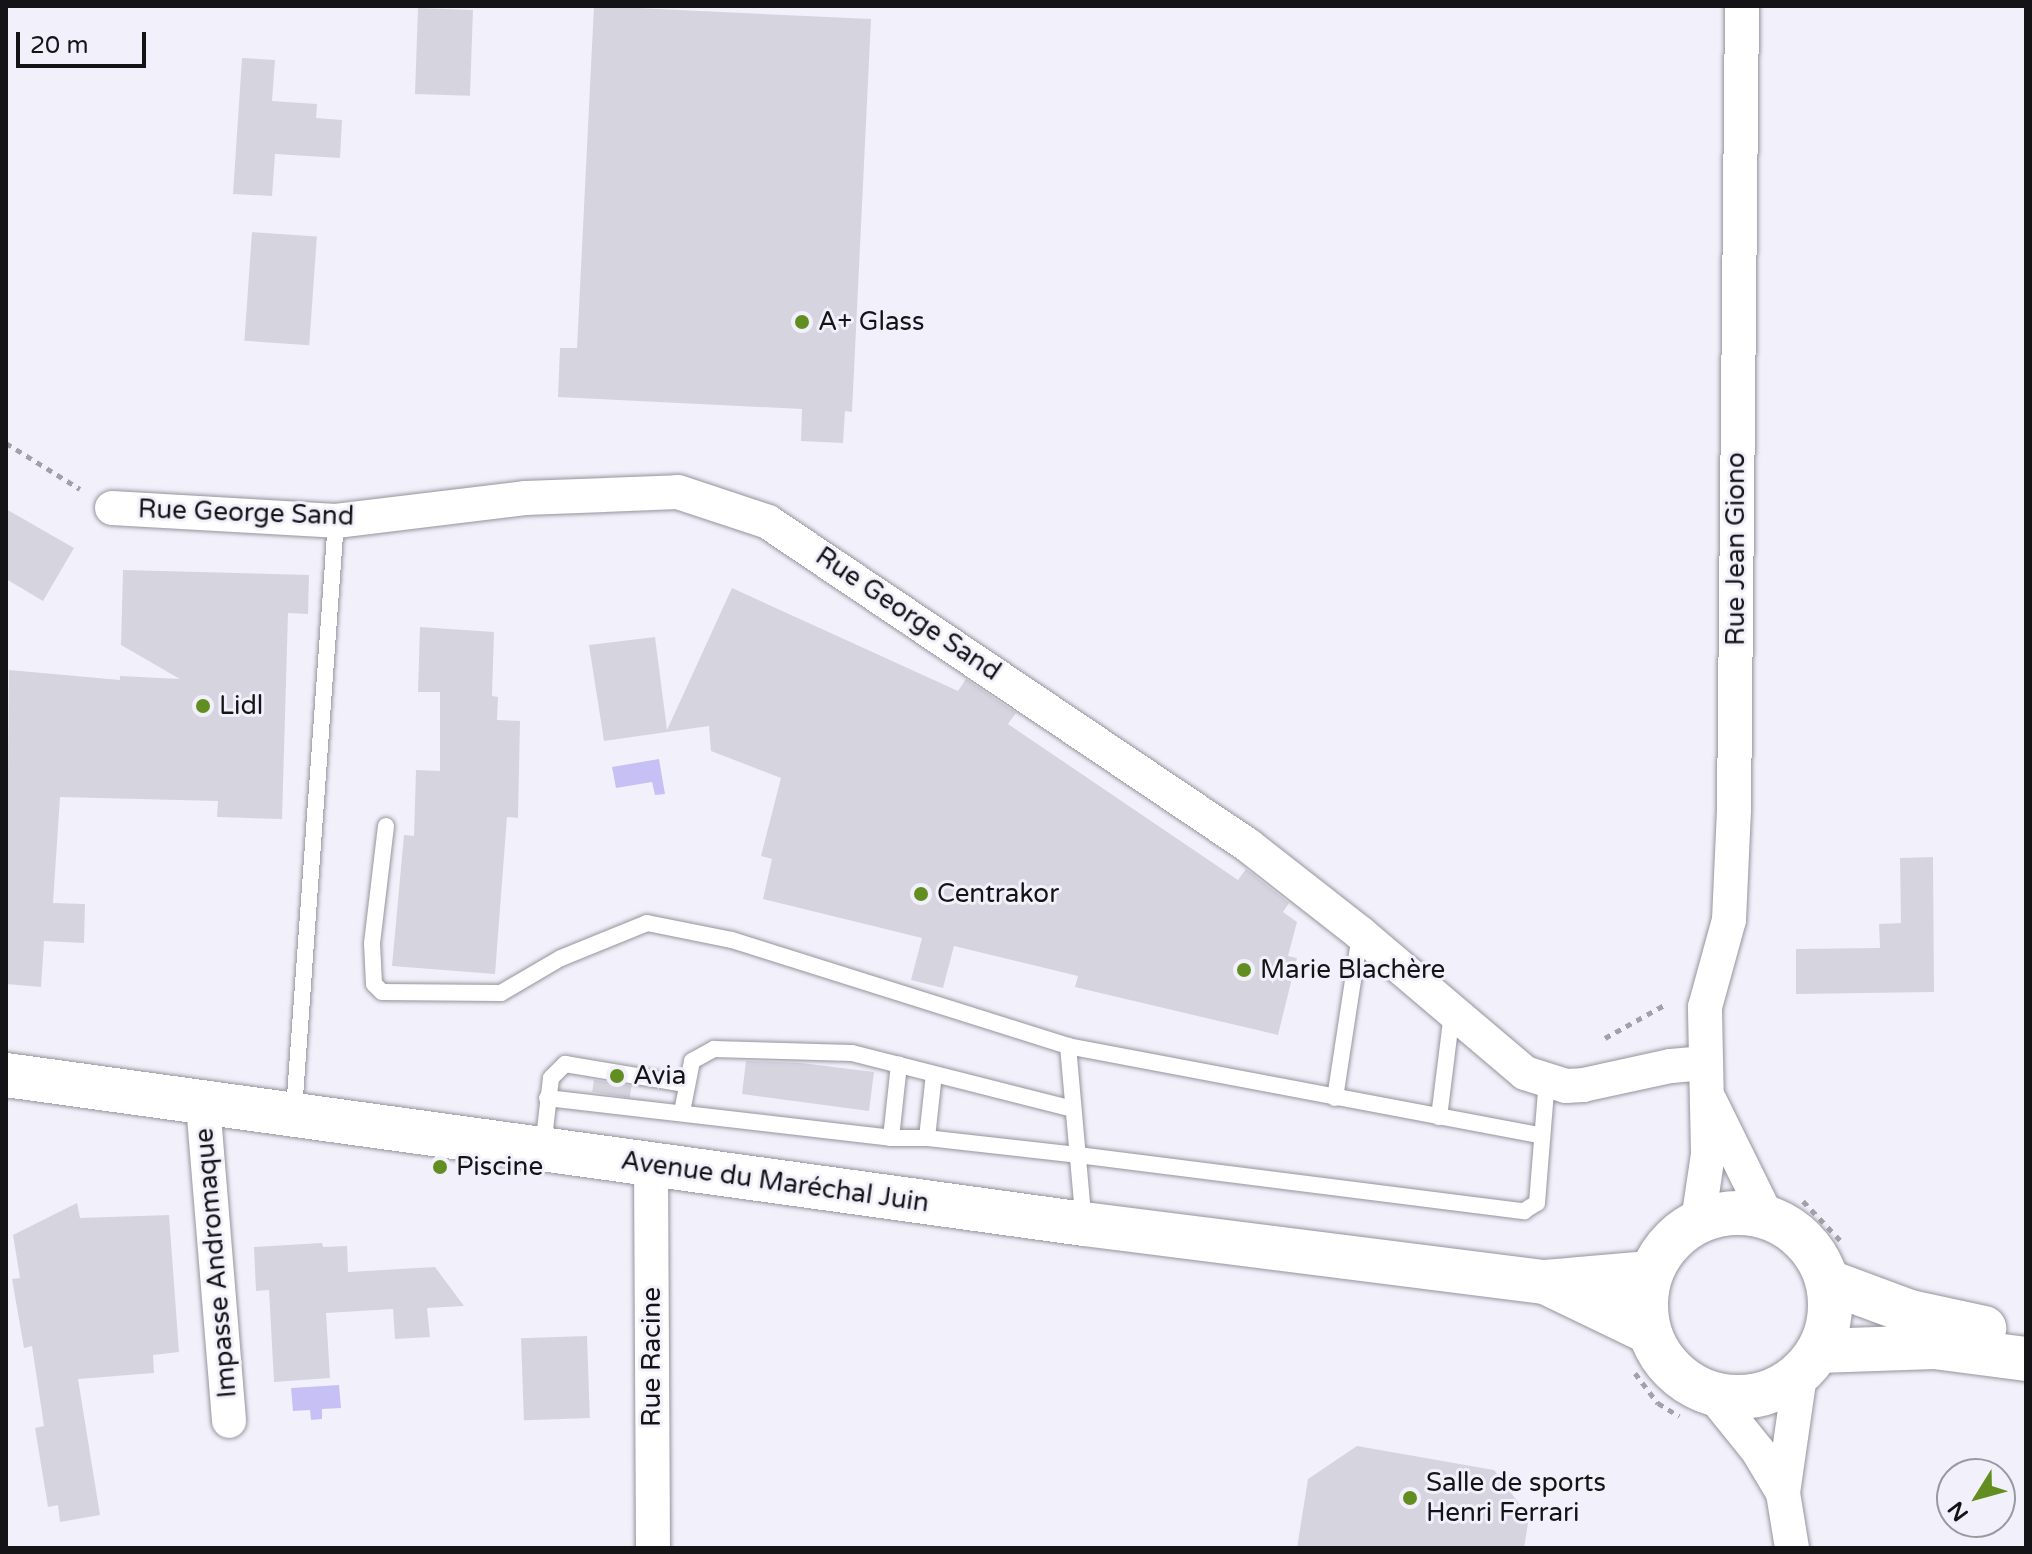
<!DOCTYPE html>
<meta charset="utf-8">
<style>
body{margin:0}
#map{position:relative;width:2032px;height:1554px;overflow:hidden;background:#f2f1fb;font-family:"Varela Round",sans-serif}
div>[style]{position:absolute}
.water>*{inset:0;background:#c6c0f5}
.building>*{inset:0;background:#d6d5df;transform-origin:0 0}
.path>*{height:5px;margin-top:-2.5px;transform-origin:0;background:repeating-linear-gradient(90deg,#a2a1a9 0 6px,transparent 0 12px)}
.roads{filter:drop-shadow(0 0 2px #95949d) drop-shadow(0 0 2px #95949d)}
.service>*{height:16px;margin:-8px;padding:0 8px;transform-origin:8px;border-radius:8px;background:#fff}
.minor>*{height:34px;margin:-17px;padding:0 17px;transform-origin:17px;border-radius:17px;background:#fff}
.secondary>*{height:44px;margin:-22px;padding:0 22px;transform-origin:22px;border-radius:22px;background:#fff}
.secondary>.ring{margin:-22px;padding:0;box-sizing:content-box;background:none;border:44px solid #fff;border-radius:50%}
.dots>*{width:22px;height:22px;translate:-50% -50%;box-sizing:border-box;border:4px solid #f2f1fb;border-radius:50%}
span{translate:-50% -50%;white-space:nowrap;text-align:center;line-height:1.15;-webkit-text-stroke:6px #f2f1fb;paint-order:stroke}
.poi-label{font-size:26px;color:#141417}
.left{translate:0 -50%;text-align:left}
.street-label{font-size:26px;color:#141417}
.frame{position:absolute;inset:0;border:8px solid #141417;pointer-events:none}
.north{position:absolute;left:1936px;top:1458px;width:80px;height:80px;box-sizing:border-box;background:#f2f1fb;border:2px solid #9999a0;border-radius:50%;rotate:233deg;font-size:22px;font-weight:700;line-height:32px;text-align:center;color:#141417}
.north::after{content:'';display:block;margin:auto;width:28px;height:36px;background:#628e21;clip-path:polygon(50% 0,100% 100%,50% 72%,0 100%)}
.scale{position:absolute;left:16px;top:32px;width:130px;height:36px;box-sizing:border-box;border:4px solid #141417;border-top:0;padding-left:10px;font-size:24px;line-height:28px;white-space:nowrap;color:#141417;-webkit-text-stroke:6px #f2f1fb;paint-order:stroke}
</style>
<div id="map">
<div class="water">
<i style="clip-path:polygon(659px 759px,665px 794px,655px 795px,652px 782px,616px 788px,612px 767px)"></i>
<i style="clip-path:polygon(339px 1385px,341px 1408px,322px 1409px,322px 1419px,311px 1420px,310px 1410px,293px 1411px,291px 1388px)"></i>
</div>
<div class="building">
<i style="clip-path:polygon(594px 6px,871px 19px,852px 412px,845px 411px,843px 443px,801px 441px,802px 409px,558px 397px,560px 348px,577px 348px)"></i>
<i style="left:418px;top:8px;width:55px;height:86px;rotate:2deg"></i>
<i style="clip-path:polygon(242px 58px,275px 60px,272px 101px,317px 104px,316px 118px,342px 120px,340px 158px,275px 154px,272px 196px,233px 194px)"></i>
<i style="left:252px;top:232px;width:65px;height:109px;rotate:4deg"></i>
<i style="clip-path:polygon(6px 509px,74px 548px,43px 601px,6px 579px)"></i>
<i style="clip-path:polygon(123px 570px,309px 575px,308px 614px,288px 613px,282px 819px,217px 817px,218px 801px,60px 797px,53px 903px,85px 904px,84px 943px,44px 941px,41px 987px,6px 984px,9px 670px,120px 680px,120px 676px,180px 679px,121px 645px)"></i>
<i style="clip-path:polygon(732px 588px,958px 691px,966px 679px,1016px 713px,1008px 724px,1238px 880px,1246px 869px,1289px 903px,1283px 912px,1297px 922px,1288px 956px,1297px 958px,1278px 1035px,1075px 987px,1078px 976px,954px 946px,943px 988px,911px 980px,922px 938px,763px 899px,772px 859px,761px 856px,781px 778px,711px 751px,709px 726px,604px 741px,589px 645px,655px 637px,667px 730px)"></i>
<i style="clip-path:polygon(420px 627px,494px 632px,492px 696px,498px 697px,497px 720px,520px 721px,518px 818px,507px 817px,495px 974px,392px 966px,404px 835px,414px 836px,416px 770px,440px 771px,440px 692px,418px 692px)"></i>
<i style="clip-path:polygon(1933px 857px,1934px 992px,1796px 994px,1796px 949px,1880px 948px,1879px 924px,1901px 923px,1900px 858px)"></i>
<i style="clip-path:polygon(746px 1061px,801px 1063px,874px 1072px,869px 1111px,742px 1094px)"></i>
<i style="left:594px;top:1080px;width:38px;height:12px;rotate:9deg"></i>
<i style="clip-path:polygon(77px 1203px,80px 1218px,169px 1215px,179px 1352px,153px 1355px,154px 1373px,78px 1379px,100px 1515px,60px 1522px,58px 1505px,48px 1507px,35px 1428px,44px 1426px,32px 1346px,24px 1348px,12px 1279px,20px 1278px,13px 1235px)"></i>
<i style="clip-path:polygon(322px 1243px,323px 1247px,347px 1246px,348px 1272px,435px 1267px,464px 1306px,427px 1308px,430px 1337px,395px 1339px,393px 1309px,326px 1313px,330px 1378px,274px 1382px,269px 1290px,256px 1291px,254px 1247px)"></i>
<i style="left:587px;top:1336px;width:82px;height:66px;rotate:88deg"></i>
<i style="clip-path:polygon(1357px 1446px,1494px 1470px,1529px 1517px,1524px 1548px,1297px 1548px,1308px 1479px)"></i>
</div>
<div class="path">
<i style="left:6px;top:443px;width:87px;rotate:31.9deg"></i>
<i style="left:1605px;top:1038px;width:70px;rotate:-29.1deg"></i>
<i style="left:1803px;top:1201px;width:54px;rotate:46.5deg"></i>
<i style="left:1635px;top:1373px;width:38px;rotate:53deg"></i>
<i style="left:1658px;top:1403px;width:25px;rotate:32deg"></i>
</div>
<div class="roads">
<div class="service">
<i style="left:386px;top:826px;width:118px;rotate:96.8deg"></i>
<i style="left:372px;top:943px;width:41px;rotate:87.2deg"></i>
<i style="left:374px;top:984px;width:11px;rotate:45deg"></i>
<i style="left:382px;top:992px;width:119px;rotate:0.5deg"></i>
<i style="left:501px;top:993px;width:69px;rotate:-30.3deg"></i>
<i style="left:561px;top:958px;width:93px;rotate:-22.1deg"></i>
<i style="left:647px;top:923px;width:87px;rotate:11.3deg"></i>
<i style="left:732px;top:940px;width:352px;rotate:17.5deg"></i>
<i style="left:1068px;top:1046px;width:481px;rotate:10.7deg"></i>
<i style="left:1068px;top:1046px;width:179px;rotate:84.9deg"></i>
<i style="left:547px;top:1098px;width:346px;rotate:6.6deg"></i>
<i style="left:891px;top:1138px;width:36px"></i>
<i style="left:927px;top:1138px;width:152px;rotate:6.4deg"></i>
<i style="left:1078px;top:1155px;width:450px;rotate:7.2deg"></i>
<i style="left:1524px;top:1211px;width:15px;rotate:-32deg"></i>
<i style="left:1537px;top:1203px;width:123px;rotate:-85.4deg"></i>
<i style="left:1335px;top:1098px;width:166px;rotate:-81.3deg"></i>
<i style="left:294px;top:1111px;width:591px;rotate:-85.93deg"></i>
<i style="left:682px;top:1112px;width:52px;rotate:-78.9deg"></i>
<i style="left:692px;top:1061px;width:25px;rotate:-29deg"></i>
<i style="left:714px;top:1049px;width:138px;rotate:1.7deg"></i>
<i style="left:852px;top:1053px;width:228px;rotate:14.2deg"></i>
<i style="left:1439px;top:1117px;width:106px;rotate:-82.9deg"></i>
<i style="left:891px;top:1138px;width:74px;rotate:-83.8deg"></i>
<i style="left:927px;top:1138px;width:64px;rotate:-83.8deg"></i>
<i style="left:543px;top:1147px;width:69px;rotate:-83.4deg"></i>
<i style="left:551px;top:1078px;width:20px;rotate:-45deg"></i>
<i style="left:565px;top:1064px;width:122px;rotate:9.5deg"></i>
</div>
<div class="minor">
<i style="left:112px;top:508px;width:224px;rotate:3.3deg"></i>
<i style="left:336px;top:521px;width:190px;rotate:-6.9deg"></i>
<i style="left:525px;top:498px;width:153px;rotate:-2.2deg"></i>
<i style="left:678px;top:492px;width:95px;rotate:18.4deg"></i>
<i style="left:768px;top:522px;width:580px;rotate:33.96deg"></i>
<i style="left:1249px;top:846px;width:141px;rotate:38.1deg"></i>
<i style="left:1360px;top:933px;width:216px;rotate:40.3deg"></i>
<i style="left:1525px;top:1073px;width:43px;rotate:17.6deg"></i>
<i style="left:1566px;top:1086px;width:17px;rotate:-3deg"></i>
<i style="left:1583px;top:1085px;width:90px;rotate:-12.2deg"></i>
<i style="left:1671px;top:1066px;width:34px;rotate:-5deg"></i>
<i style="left:1710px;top:1101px;width:129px;rotate:63.8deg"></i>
<i style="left:203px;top:1104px;width:318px;rotate:85.3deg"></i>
<i style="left:651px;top:1166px;width:382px;rotate:89.7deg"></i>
<i style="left:1698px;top:1221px;width:68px;rotate:-81.5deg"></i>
<i style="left:1708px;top:1154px;width:147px;rotate:-91.2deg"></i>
<i style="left:1705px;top:1007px;width:90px;rotate:-74.6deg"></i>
<i style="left:1729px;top:920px;width:111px;rotate:-87.4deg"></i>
<i style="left:1734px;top:809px;width:803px;rotate:-89.43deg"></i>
<i style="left:1713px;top:1395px;width:72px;rotate:51.2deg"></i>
<i style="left:1758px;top:1451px;width:49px;rotate:59.2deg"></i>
<i style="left:1792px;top:1548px;width:56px;rotate:-99.3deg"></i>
<i style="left:1783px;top:1493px;width:119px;rotate:-81.8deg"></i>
</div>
<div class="secondary">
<i style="left:6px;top:1075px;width:1088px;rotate:7.87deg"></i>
<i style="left:1084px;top:1224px;width:465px;rotate:7.2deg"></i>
<i style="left:1545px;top:1282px;width:105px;rotate:-4.9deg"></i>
<i class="ring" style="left:1646px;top:1213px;width:140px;height:140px"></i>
<i style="left:1829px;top:1282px;width:86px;rotate:20.3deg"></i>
<i style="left:1910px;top:1312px;width:76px;rotate:12.2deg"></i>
<i style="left:1547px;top:1283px;width:113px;rotate:25.7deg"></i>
<i style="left:1819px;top:1351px;width:115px;rotate:-2deg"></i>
<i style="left:1934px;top:1347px;width:93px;rotate:7.4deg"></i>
</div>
</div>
<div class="dots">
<i style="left:802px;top:322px;background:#628e21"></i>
<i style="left:203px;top:706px;background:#628e21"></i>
<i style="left:921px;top:894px;background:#628e21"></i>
<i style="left:1244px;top:970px;background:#628e21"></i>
<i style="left:617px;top:1076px;background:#628e21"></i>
<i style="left:440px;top:1167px;background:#628e21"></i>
<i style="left:1410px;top:1498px;background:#628e21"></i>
</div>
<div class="poi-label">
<span class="left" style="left:818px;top:322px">A+ Glass</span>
<span class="left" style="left:219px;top:706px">Lidl</span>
<span class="left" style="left:937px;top:894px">Centrakor</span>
<span class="left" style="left:1260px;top:970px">Marie Blachère</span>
<span class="left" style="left:633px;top:1076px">Avia</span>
<span class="left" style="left:456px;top:1167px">Piscine</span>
<span class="left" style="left:1426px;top:1498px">Salle de sports<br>Henri Ferrari</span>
</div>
<div class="street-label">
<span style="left:246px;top:513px;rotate:2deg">Rue George Sand</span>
<span style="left:1736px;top:549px;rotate:-90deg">Rue Jean Giono</span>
<span style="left:908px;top:614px;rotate:34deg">Rue George Sand</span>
<span style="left:775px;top:1182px;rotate:8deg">Avenue du Maréchal Juin</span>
<span style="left:216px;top:1263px;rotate:-95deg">Impasse Andromaque</span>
<span style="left:652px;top:1357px;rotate:-90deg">Rue Racine</span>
</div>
<div class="frame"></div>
<div class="north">N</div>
<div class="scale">20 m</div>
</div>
